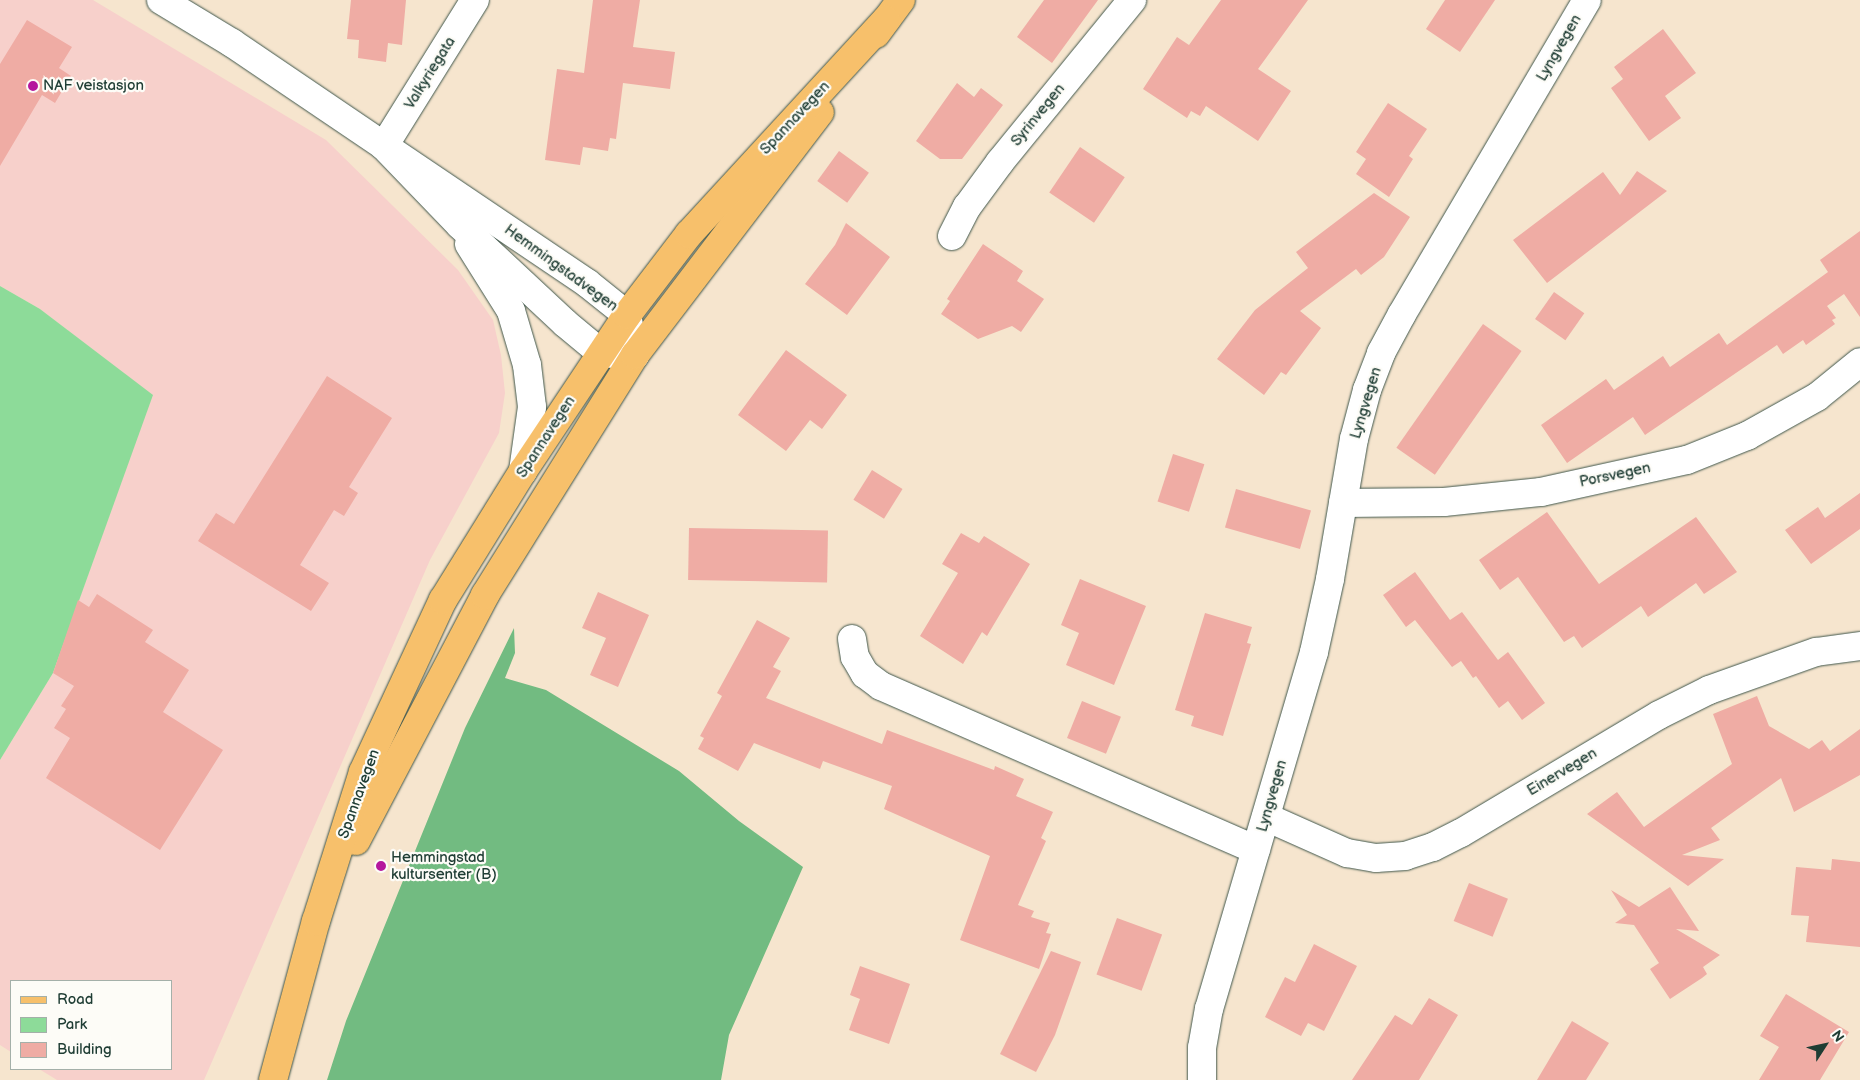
<!DOCTYPE html>
<style>
body{margin:0}
#map{position:relative;width:1860px;height:1080px;overflow:hidden;background:#f6e5ce;font-family:"Balsamiq Sans",sans-serif}
div>[style]{position:absolute}
.built>*{inset:0;background:#f7d0cb}
.green>*{inset:0;background:#8ddb99}
.forest>*{inset:0;background:#72bb81}
.building>*{inset:0;background:#efaca4;transform-origin:0 0}
.roads{filter:drop-shadow(0 0 1px #3f564b) drop-shadow(0 0 1px #3f564b)}
.minor>*{height:28px;margin:-14px;padding:0 14px;transform-origin:14px;border-radius:14px;background:#fff}
.major>*{height:28px;margin:-14px;padding:0 14px;transform-origin:14px;border-radius:14px;background:#f7c06b}
.dots>*{width:14px;height:14px;translate:-50% -50%;box-sizing:border-box;border:2px solid #fdfcf7;border-radius:50%}
span{translate:-50% -50%;white-space:nowrap;text-align:center;line-height:1.15;-webkit-text-stroke:4.5px #fdfcf7;paint-order:stroke}
.street-label{font-size:15px;color:#1f3d34}
.poi-label{font-size:15px;color:#1f3d34}
.left{translate:0 -50%;text-align:left}
.legend{position:absolute;left:10px;top:980px;width:162px;height:90px;box-sizing:border-box;background:#fdfcf7;border:1px solid #a4b0a9;margin:0;padding:6px 9px;list-style:none;font-size:15px;color:#1f3d34}
.legend li{display:flex;align-items:center;gap:10px;height:25px}
.legend b{width:25px;border:1px solid #a4b0a9}
.north{position:absolute;left:1800px;top:1020px;width:50px;height:50px;-webkit-text-stroke:4px #fdfcf7;paint-order:stroke;rotate:55deg;font-size:14px;font-weight:700;line-height:20px;text-align:center;color:#1f3d34}
.north::after{content:'';display:block;margin:auto;width:18px;height:22px;background:#1f3d34;clip-path:polygon(50% 0,100% 100%,50% 72%,0 100%)}
</style>
<div id="map">
<div class="built">
<i style="clip-path:polygon(0 0,93px 0,326px 140px,458px 270px,493px 320px,501px 355px,505px 393px,499px 433px,430px 560px,204px 1080px,57px 1080px,39px 1069px,171px 1069px,171px 981px,11px 981px,11px 1052px,0 1045px,0 760px,53px 673px,152px 395px,40px 309px,0 286px)"></i>
</div>
<div class="green">
<i style="clip-path:polygon(0 286px,40px 309px,153px 395px,53px 673px,0 760px)"></i>
</div>
<div class="forest">
<i style="clip-path:polygon(514px 628px,515px 653px,505px 678px,546px 690px,679px 771px,739px 821px,803px 867px,729px 1035px,721px 1080px,327px 1080px,346px 1021px,465px 728px)"></i>
</div>
<div class="building">
<i style="clip-path:polygon(351px 0,406px 0,402px 45px,388px 43px,386px 62px,358px 58px,359px 40px,347px 39px)"></i>
<i style="clip-path:polygon(593px 0,640px 0,633px 47px,675px 52px,670px 89px,623px 83px,616px 139px,610px 138px,608px 151px,583px 147px,580px 165px,545px 160px,557px 69px,584px 73px)"></i>
<i style="clip-path:polygon(1044px 0,1098px 0,1052px 63px,1017px 37px)"></i>
<i style="clip-path:polygon(1221px 0,1308px 0,1258px 69px,1291px 91px,1258px 141px,1206px 106px,1200px 116px,1191px 111px,1187px 118px,1143px 89px,1177px 37px,1189px 45px)"></i>
<i style="clip-path:polygon(1445px 0,1495px 0,1460px 52px,1426px 29px)"></i>
<i style="clip-path:polygon(27px 20px,72px 47px,59px 68px,71px 76px,55px 103px,42px 95px,0 166px,0 64px)"></i>
<i style="clip-path:polygon(1663px 29px,1696px 73px,1665px 96px,1681px 118px,1649px 141px,1611px 88px,1623px 79px,1614px 67px)"></i>
<i style="clip-path:polygon(957px 83px,974px 97px,981px 88px,1003px 105px,962px 159px,940px 159px,916px 141px)"></i>
<i style="clip-path:polygon(1388px 103px,1427px 129px,1409px 156px,1413px 159px,1389px 197px,1356px 174px,1366px 159px,1356px 152px)"></i>
<i style="left:1080px;top:147px;width:54px;height:55px;rotate:34deg"></i>
<i style="left:839px;top:151px;width:37px;height:37px;rotate:36deg"></i>
<i style="clip-path:polygon(1637px 171px,1667px 191px,1547px 283px,1513px 240px,1603px 172px,1620px 195px)"></i>
<i style="clip-path:polygon(1374px 193px,1410px 217px,1384px 257px,1361px 275px,1356px 269px,1300px 311px,1321px 328px,1286px 375px,1281px 372px,1264px 395px,1217px 359px,1255px 310px,1308px 268px,1296px 252px)"></i>
<i style="clip-path:polygon(846px 223px,890px 257px,847px 315px,805px 284px,835px 245px)"></i>
<i style="clip-path:polygon(1860px 231px,1860px 317px,1844px 294px,1827px 306px,1836px 318px,1832px 320px,1835px 324px,1806px 345px,1803px 340px,1783px 354px,1777px 345px,1645px 435px,1633px 417px,1567px 463px,1541px 425px,1606px 379px,1614px 390px,1663px 356px,1670px 367px,1719px 333px,1727px 345px,1828px 272px,1820px 260px)"></i>
<i style="clip-path:polygon(983px 244px,1023px 271px,1017px 281px,1044px 299px,1021px 332px,1012px 326px,978px 339px,941px 314px,950px 301px,947px 299px)"></i>
<i style="left:1554px;top:292px;width:37px;height:33px;rotate:35deg"></i>
<i style="left:1483px;top:324px;width:47px;height:151px;rotate:35deg"></i>
<i style="clip-path:polygon(786px 350px,847px 395px,822px 429px,810px 420px,786px 451px,738px 415px)"></i>
<i style="clip-path:polygon(327px 376px,392px 418px,349px 487px,358px 493px,344px 516px,334px 510px,300px 565px,329px 583px,311px 611px,198px 541px,216px 513px,234px 524px)"></i>
<i style="left:1173px;top:454px;width:33px;height:50px;rotate:18deg"></i>
<i style="left:872px;top:470px;width:36px;height:35px;rotate:32deg"></i>
<i style="left:1236px;top:489px;width:78px;height:40px;rotate:16deg"></i>
<i style="clip-path:polygon(1860px 493px,1860px 529px,1811px 564px,1785px 530px,1818px 507px,1825px 518px)"></i>
<i style="clip-path:polygon(1547px 512px,1599px 584px,1696px 517px,1737px 572px,1704px 594px,1696px 583px,1648px 617px,1641px 606px,1582px 648px,1574px 636px,1564px 642px,1518px 577px,1500px 590px,1479px 560px)"></i>
<i style="left:689px;top:528px;width:139px;height:52px;rotate:1deg"></i>
<i style="clip-path:polygon(961px 533px,979px 543px,984px 536px,1030px 564px,987px 636px,982px 632px,963px 664px,920px 636px,958px 573px,942px 564px)"></i>
<i style="clip-path:polygon(1415px 572px,1450px 620px,1462px 612px,1498px 660px,1508px 652px,1545px 703px,1522px 720px,1508px 701px,1499px 708px,1476px 676px,1473px 678px,1461px 661px,1452px 667px,1415px 620px,1406px 627px,1383px 595px)"></i>
<i style="clip-path:polygon(1080px 579px,1146px 606px,1114px 685px,1066px 665px,1079px 633px,1061px 625px)"></i>
<i style="clip-path:polygon(598px 592px,649px 615px,618px 687px,590px 675px,606px 638px,582px 628px)"></i>
<i style="clip-path:polygon(97px 594px,153px 630px,145px 642px,189px 670px,163px 712px,223px 750px,160px 850px,46px 778px,70px 738px,54px 728px,66px 709px,61px 706px,74px 686px,53px 673px,78px 600px,89px 607px)"></i>
<i style="clip-path:polygon(1205px 613px,1252px 627px,1247px 643px,1251px 644px,1223px 736px,1191px 726px,1194px 716px,1175px 710px)"></i>
<i style="clip-path:polygon(757px 620px,790px 638px,773px 667px,781px 671px,766px 698px,882px 744px,887px 730px,994px 770px,995px 766px,1024px 779px,1016px 796px,1053px 812px,1041px 838px,1046px 841px,1018px 905px,1034px 911px,1031px 917px,1050px 923px,1046px 933px,1051px 934px,1039px 969px,960px 940px,990px 856px,884px 809px,892px 786px,823px 761px,820px 769px,754px 743px,738px 771px,698px 749px,704px 738px,700px 736px,722px 696px,717px 693px)"></i>
<i style="clip-path:polygon(1757px 696px,1769px 726px,1809px 749px,1822px 740px,1830px 751px,1860px 729px,1860px 775px,1794px 812px,1781px 778px,1711px 828px,1720px 840px,1682px 855px,1724px 859px,1688px 886px,1587px 814px,1617px 792px,1644px 827px,1732px 764px,1713px 714px)"></i>
<i style="left:1082px;top:701px;width:42px;height:40px;rotate:22deg"></i>
<i style="clip-path:polygon(1832px 859px,1860px 862px,1860px 947px,1806px 942px,1809px 916px,1791px 915px,1796px 867px,1831px 870px)"></i>
<i style="left:1469px;top:883px;width:42px;height:41px;rotate:22deg"></i>
<i style="clip-path:polygon(1670px 887px,1699px 931px,1676px 929px,1720px 955px,1703px 967px,1707px 974px,1702px 978px,1670px 999px,1650px 969px,1659px 963px,1634px 925px,1615px 923px,1627px 915px,1611px 890px,1639px 907px)"></i>
<i style="left:1117px;top:918px;width:48px;height:60px;rotate:20deg"></i>
<i style="clip-path:polygon(1314px 944px,1357px 966px,1324px 1031px,1308px 1023px,1301px 1036px,1265px 1017px,1285px 977px,1295px 982px)"></i>
<i style="clip-path:polygon(1051px 951px,1081px 962px,1055px 1035px,1036px 1072px,1000px 1054px)"></i>
<i style="clip-path:polygon(860px 966px,910px 984px,889px 1044px,849px 1030px,860px 999px,850px 995px)"></i>
<i style="clip-path:polygon(1786px 994px,1849px 1032px,1820px 1080px,1759px 1080px,1779px 1047px,1760px 1036px)"></i>
<i style="clip-path:polygon(1429px 998px,1458px 1015px,1419px 1080px,1352px 1080px,1395px 1015px,1412px 1025px)"></i>
<i style="clip-path:polygon(1572px 1021px,1609px 1043px,1586px 1080px,1537px 1080px)"></i>
</div>
<div class="roads">
<div class="minor">
<i style="left:161px;top:0;width:83px;rotate:31.2deg"></i>
<i style="left:232px;top:43px;width:184px;rotate:34.1deg"></i>
<i style="left:384px;top:146px;width:245px;rotate:34deg"></i>
<i style="left:587px;top:283px;width:51px;rotate:38.7deg"></i>
<i style="left:627px;top:315px;width:41px;rotate:78.7deg"></i>
<i style="left:635px;top:355px;width:34px;rotate:-177deg"></i>
<i style="left:601px;top:353px;width:47px;rotate:-140.2deg"></i>
<i style="left:565px;top:323px;width:144px;rotate:-137deg"></i>
<i style="left:460px;top:225px;width:110px;rotate:-133.9deg"></i>
<i style="left:384px;top:146px;width:172px;rotate:-58.1deg"></i>
<i style="left:952px;top:236px;width:33px;rotate:-63deg"></i>
<i style="left:967px;top:207px;width:56px;rotate:-53.7deg"></i>
<i style="left:1000px;top:162px;width:209px;rotate:-50.8deg"></i>
<i style="left:469px;top:244px;width:79px;rotate:57.9deg"></i>
<i style="left:511px;top:311px;width:56px;rotate:73.5deg"></i>
<i style="left:527px;top:365px;width:42px;rotate:83.2deg"></i>
<i style="left:532px;top:407px;width:65px;rotate:98deg"></i>
<i style="left:1343px;top:503px;width:101px;rotate:-0.6deg"></i>
<i style="left:1444px;top:502px;width:98px;rotate:-5.9deg"></i>
<i style="left:1541px;top:492px;width:149px;rotate:-12.4deg"></i>
<i style="left:1687px;top:460px;width:65px;rotate:-21.8deg"></i>
<i style="left:1747px;top:436px;width:80px;rotate:-29.1deg"></i>
<i style="left:1817px;top:397px;width:55px;rotate:-39.1deg"></i>
<i style="left:852px;top:639px;width:18px;rotate:81deg"></i>
<i style="left:855px;top:657px;width:20px;rotate:60deg"></i>
<i style="left:865px;top:674px;width:20px;rotate:37deg"></i>
<i style="left:881px;top:686px;width:409px;rotate:23.6deg"></i>
<i style="left:1266px;top:817px;width:89px;rotate:24deg"></i>
<i style="left:1347px;top:853px;width:29px;rotate:10deg"></i>
<i style="left:1376px;top:858px;width:29px;rotate:-4deg"></i>
<i style="left:1405px;top:856px;width:29px;rotate:-18deg"></i>
<i style="left:1433px;top:847px;width:31px;rotate:-27deg"></i>
<i style="left:1461px;top:833px;width:230px;rotate:-30.8deg"></i>
<i style="left:1659px;top:715px;width:56px;rotate:-26.6deg"></i>
<i style="left:1709px;top:690px;width:114px;rotate:-19.6deg"></i>
<i style="left:1816px;top:652px;width:44px;rotate:-7.8deg"></i>
<i style="left:1202px;top:1080px;width:32px;rotate:-90deg"></i>
<i style="left:1202px;top:1048px;width:40px;rotate:-80deg"></i>
<i style="left:1209px;top:1009px;width:372px;rotate:-73.6deg"></i>
<i style="left:1314px;top:652px;width:75px;rotate:-77.6deg"></i>
<i style="left:1330px;top:579px;width:142px;rotate:-80.3deg"></i>
<i style="left:1354px;top:439px;width:51px;rotate:-75.1deg"></i>
<i style="left:1367px;top:390px;width:40px;rotate:-69deg"></i>
<i style="left:1381px;top:353px;width:44px;rotate:-61.7deg"></i>
<i style="left:1402px;top:314px;width:364px;rotate:-59.5deg"></i>
</div>
<div class="major">
<i style="left:876px;top:34px;width:42px;rotate:-53.7deg"></i>
<i style="left:356px;top:841px;width:278px;rotate:-62.3deg"></i>
<i style="left:485px;top:595px;width:283px;rotate:-58deg"></i>
<i style="left:635px;top:355px;width:305px;rotate:-52.7deg"></i>
<i style="left:273px;top:1080px;width:165px;rotate:-74.9deg"></i>
<i style="left:316px;top:921px;width:156px;rotate:-72.5deg"></i>
<i style="left:363px;top:772px;width:190px;rotate:-65.1deg"></i>
<i style="left:443px;top:600px;width:152px;rotate:-58.2deg"></i>
<i style="left:523px;top:471px;width:187px;rotate:-56.3deg"></i>
<i style="left:627px;top:315px;width:102px;rotate:-52.6deg"></i>
<i style="left:689px;top:234px;width:291px;rotate:-47.4deg"></i>
</div>
</div>
<div class="dots">
<i style="left:33px;top:86px;background:#b5179e"></i>
<i style="left:381px;top:866px;background:#b5179e"></i>
</div>
<div class="street-label">
<span style="left:1559px;top:48px;rotate:-60deg">Lyngvegen</span>
<span style="left:430px;top:73px;rotate:-58deg">Valkyriegata</span>
<span style="left:1038px;top:115px;rotate:-51deg">Syrinvegen</span>
<span style="left:795px;top:118px;rotate:-47deg">Spannavegen</span>
<span style="left:561px;top:268px;rotate:36deg">Hemmingstadvegen</span>
<span style="left:1366px;top:403px;rotate:-73deg">Lyngvegen</span>
<span style="left:546px;top:437px;rotate:-57deg">Spannavegen</span>
<span style="left:1615px;top:475px;rotate:-12deg">Porsvegen</span>
<span style="left:1562px;top:772px;rotate:-31deg">Einervegen</span>
<span style="left:359px;top:794px;rotate:-70deg">Spannavegen</span>
<span style="left:1272px;top:796px;rotate:-74deg">Lyngvegen</span>
</div>
<div class="poi-label">
<span class="left" style="left:43px;top:86px">NAF veistasjon</span>
<span class="left" style="left:391px;top:866px">Hemmingstad<br>kultursenter (B)</span>
</div>
<ul class="legend">
<li><b style="height:6px;background:#f7c06b"></b>Road</li>
<li><b style="height:14px;background:#8ddb99"></b>Park</li>
<li><b style="height:14px;background:#efaca4"></b>Building</li>
</ul>
<div class="north">N</div>
</div>
